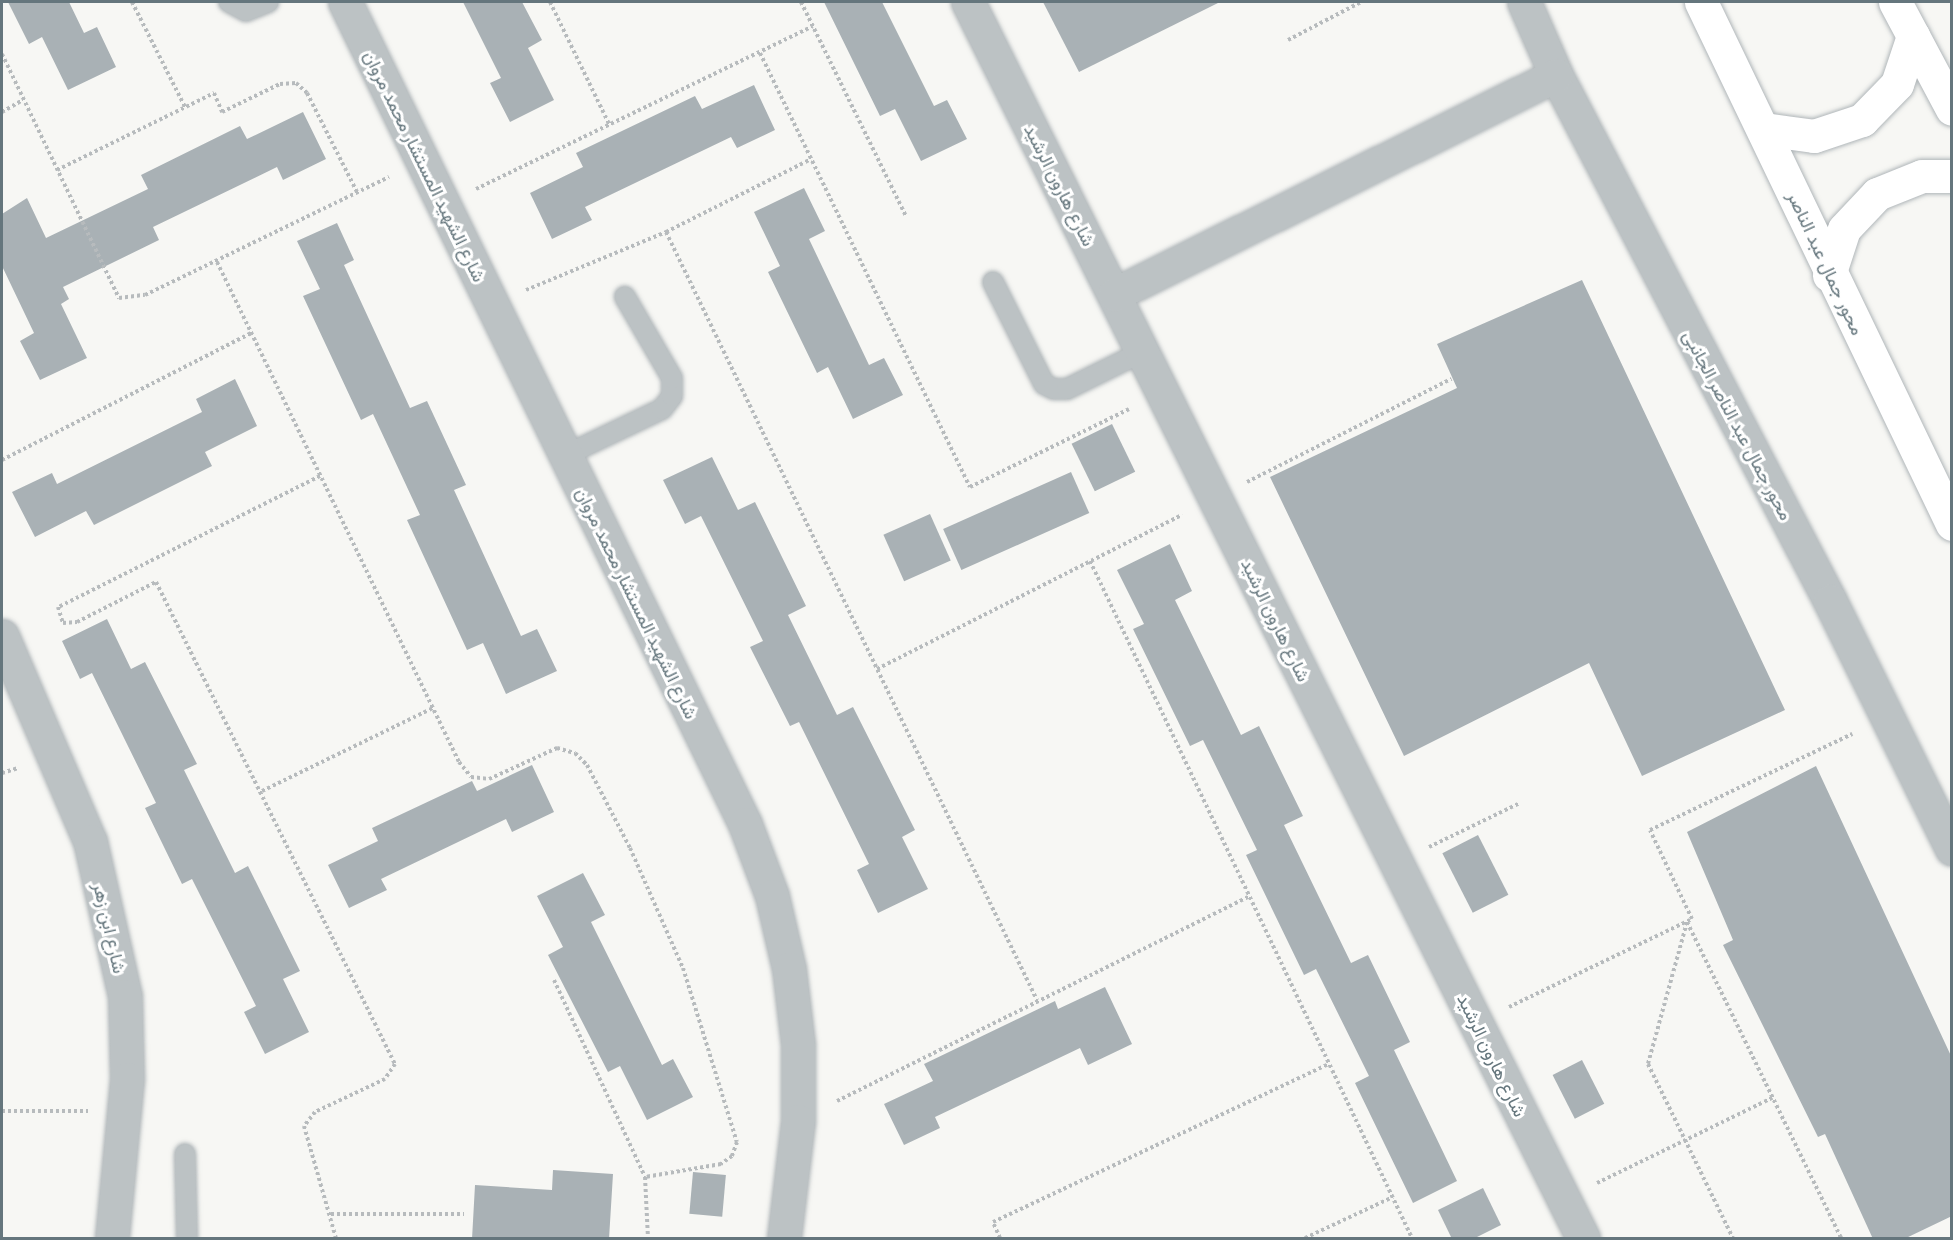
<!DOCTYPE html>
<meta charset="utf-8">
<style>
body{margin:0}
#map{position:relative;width:1953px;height:1240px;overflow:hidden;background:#f7f7f4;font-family:"Open Sans",Vazirmatn,sans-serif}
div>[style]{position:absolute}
.building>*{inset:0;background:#a9b1b5;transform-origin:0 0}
.path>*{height:4px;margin-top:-2px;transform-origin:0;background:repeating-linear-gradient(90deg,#b7bbbd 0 3px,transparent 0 6px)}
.roads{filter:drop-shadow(0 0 2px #b0b6b9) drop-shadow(0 0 2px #b0b6b9)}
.service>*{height:20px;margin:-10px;padding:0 10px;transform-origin:10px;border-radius:10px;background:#bcc2c4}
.minor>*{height:33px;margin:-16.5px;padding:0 16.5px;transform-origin:16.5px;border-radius:16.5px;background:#bcc2c4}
.tertiary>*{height:33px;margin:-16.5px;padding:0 16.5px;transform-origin:16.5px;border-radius:16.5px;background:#bcc2c4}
.primary>*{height:33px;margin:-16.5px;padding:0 16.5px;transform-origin:16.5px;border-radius:16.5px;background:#fff}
span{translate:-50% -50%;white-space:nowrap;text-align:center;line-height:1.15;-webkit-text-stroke:6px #fff;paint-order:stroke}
.street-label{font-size:18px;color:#65767d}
.frame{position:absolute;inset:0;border:3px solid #65767d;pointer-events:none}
</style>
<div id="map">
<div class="building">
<i style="clip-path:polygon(8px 2px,69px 2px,84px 33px,97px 27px,116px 67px,68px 90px,42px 37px,29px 44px)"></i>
<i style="clip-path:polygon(463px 2px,522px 2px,542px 40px,528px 48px,554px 100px,510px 122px,490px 83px,501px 78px)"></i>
<i style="clip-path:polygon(824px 2px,882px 2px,934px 106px,947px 100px,967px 139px,921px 161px,895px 109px,880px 116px)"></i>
<i style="clip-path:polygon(1043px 2px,1220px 2px,1079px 72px)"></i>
<i style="clip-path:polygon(754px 85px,775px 130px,737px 148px,731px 137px,585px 207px,592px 220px,552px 239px,530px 193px,583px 167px,576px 153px,695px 96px,702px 109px)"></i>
<i style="clip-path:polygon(303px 112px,326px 159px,283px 180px,277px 167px,153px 227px,159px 240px,63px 287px,69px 299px,61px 304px,87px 358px,40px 380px,20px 341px,34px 333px,2px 266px,2px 214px,27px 198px,46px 238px,148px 189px,141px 175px,240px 126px,247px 139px)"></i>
<i style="clip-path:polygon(804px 188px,825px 231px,809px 239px,869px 365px,884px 358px,903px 395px,853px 419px,828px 367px,817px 373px,768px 272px,780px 266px,754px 212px)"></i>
<i style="clip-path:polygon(337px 223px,354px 260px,344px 265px,410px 408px,427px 401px,466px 485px,454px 490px,521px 636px,537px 629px,557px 671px,506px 694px,483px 643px,467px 650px,407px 520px,420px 515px,373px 414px,361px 420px,303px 296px,320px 289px,297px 241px)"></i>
<i style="clip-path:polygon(1582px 280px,1785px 710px,1642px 776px,1589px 663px,1404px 756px,1270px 477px,1457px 388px,1437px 344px)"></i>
<i style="clip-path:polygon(235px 379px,257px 426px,205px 452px,212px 466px,94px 525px,86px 511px,35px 537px,12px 492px,52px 473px,57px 484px,202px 412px,196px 399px)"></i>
<i style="left:1112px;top:424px;width:53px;height:45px;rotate:64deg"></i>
<i style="clip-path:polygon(712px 457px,738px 510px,755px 502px,806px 606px,788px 615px,837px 715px,853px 707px,915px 830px,902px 837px,928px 889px,878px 913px,857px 870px,869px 864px,799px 722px,790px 726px,750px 647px,763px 641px,701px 516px,685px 524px,663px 480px)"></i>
<i style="left:1071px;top:472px;width:45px;height:140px;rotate:66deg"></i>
<i style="left:930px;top:514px;width:51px;height:51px;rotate:66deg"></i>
<i style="clip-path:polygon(1170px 544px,1192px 591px,1175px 600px,1241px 735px,1259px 726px,1303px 816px,1284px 825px,1351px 963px,1368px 955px,1410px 1042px,1394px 1050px,1457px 1181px,1413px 1203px,1355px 1083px,1369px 1076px,1316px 969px,1304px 975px,1246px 855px,1257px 850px,1203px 740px,1190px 746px,1133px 629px,1144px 624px,1117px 570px)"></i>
<i style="clip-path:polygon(107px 619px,131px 669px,145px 662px,197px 764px,184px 770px,235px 873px,248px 866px,300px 971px,283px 979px,309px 1032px,265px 1054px,244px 1012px,256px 1006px,192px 879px,182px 884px,145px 808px,156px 803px,92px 673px,80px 679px,62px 641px)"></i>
<i style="clip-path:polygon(532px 765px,554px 812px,512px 832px,506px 819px,381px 879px,387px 890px,349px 908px,328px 865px,378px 841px,372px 828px,472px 781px,477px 791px)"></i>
<i style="clip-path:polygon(1816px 766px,1952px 1058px,1952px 1216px,1904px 1239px,1873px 1239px,1825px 1134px,1818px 1137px,1723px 945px,1733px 940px,1687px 832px)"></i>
<i style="left:1478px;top:835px;width:67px;height:40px;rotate:63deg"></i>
<i style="clip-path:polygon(583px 873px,605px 915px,591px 922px,662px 1065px,673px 1059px,693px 1097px,647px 1120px,620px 1066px,608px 1072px,548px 955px,563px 947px,537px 896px)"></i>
<i style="clip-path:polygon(1105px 987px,1132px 1044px,1088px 1065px,1080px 1048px,935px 1117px,940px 1128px,904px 1145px,884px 1104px,933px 1081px,924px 1064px,1055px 1001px,1058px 1009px)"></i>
<i style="left:1582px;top:1060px;width:49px;height:33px;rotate:63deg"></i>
<i style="clip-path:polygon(553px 1170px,613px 1174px,609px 1239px,472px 1239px,475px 1185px,552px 1190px)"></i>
<i style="left:693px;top:1172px;width:33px;height:42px;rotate:5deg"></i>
<i style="clip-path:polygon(1483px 1188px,1501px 1225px,1473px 1239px,1452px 1239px,1438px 1210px)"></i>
</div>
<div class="path">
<i style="left:132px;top:2px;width:118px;rotate:63.2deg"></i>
<i style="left:550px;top:2px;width:138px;rotate:64.2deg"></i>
<i style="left:801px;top:2px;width:238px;rotate:63.9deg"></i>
<i style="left:1288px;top:40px;width:82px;rotate:-27.5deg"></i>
<i style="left:760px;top:53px;width:482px;rotate:64.2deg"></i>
<i style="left:970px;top:487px;width:177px;rotate:-26.1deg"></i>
<i style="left:2px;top:54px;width:271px;rotate:64.4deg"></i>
<i style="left:119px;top:298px;width:26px;rotate:-7deg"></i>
<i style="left:145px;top:295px;width:271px;rotate:-25.8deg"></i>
<i style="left:2px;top:112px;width:22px;rotate:-30deg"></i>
<i style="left:57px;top:170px;width:175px;rotate:-26.1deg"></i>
<i style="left:214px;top:93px;width:21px;rotate:67deg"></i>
<i style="left:222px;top:112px;width:64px;rotate:-25.8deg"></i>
<i style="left:280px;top:84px;width:16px;rotate:-4deg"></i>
<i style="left:296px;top:83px;width:15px;rotate:42deg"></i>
<i style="left:307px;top:93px;width:113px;rotate:63.2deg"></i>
<i style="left:476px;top:189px;width:374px;rotate:-25.8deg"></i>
<i style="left:666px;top:232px;width:853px;rotate:64.22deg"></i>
<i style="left:217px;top:262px;width:555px;rotate:64.17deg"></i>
<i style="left:459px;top:762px;width:19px;rotate:51deg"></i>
<i style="left:471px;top:777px;width:18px;rotate:6deg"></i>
<i style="left:489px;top:779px;width:75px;rotate:-24.5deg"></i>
<i style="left:557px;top:748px;width:19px;rotate:16deg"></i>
<i style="left:575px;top:753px;width:17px;rotate:45deg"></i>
<i style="left:587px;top:765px;width:93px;rotate:62.6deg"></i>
<i style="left:630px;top:848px;width:131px;rotate:66.2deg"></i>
<i style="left:683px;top:968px;width:182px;rotate:72.8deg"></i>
<i style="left:737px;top:1142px;width:15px;rotate:110deg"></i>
<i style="left:732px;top:1156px;width:14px;rotate:144deg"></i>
<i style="left:721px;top:1164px;width:77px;rotate:170.3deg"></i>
<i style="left:526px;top:290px;width:152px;rotate:-22.5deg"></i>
<i style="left:666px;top:232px;width:162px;rotate:-26.7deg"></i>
<i style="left:2px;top:460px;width:280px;rotate:-27deg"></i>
<i style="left:320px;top:476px;width:293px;rotate:153.4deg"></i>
<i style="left:58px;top:607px;width:17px;rotate:73deg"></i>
<i style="left:63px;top:623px;width:14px;rotate:-4deg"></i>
<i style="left:77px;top:622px;width:89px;rotate:-26.9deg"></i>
<i style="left:156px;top:582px;width:538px;rotate:63.63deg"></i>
<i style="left:395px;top:1064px;width:18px;rotate:124deg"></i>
<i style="left:385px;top:1079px;width:77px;rotate:154.8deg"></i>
<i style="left:315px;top:1112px;width:18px;rotate:128deg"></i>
<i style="left:304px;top:1126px;width:116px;rotate:74.1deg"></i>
<i style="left:1247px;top:482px;width:229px;rotate:-26.8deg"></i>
<i style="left:1090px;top:561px;width:750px;rotate:64.56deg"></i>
<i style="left:877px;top:669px;width:342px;rotate:-26.8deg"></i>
<i style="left:2px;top:773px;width:17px;rotate:-17deg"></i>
<i style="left:262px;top:791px;width:190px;rotate:-25.9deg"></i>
<i style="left:1429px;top:847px;width:101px;rotate:-25.8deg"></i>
<i style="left:1687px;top:922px;width:352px;rotate:64deg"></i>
<i style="left:1687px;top:922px;width:147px;rotate:105.4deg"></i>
<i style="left:1648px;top:1064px;width:194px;rotate:64deg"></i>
<i style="left:554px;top:980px;width:217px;rotate:65.2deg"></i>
<i style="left:645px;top:1177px;width:61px;rotate:87.2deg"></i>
<i style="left:1509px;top:1007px;width:203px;rotate:-25.7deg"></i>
<i style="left:1692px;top:919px;width:98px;rotate:-115.3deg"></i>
<i style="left:1650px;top:830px;width:224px;rotate:-25.4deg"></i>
<i style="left:837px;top:1101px;width:461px;rotate:-26.4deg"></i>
<i style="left:2px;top:1111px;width:86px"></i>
<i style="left:1597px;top:1183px;width:195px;rotate:-25.9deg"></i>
<i style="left:331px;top:1214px;width:133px"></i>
<i style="left:1000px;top:1238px;width:17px;rotate:-114deg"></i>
<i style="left:993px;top:1222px;width:371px;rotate:-25.2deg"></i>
<i style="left:1305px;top:1238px;width:97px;rotate:-25deg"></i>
</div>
<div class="roads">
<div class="service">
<i style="left:229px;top:2px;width:19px;rotate:28deg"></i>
<i style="left:246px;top:11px;width:24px;rotate:-22deg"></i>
<i style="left:993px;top:282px;width:114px;rotate:63.4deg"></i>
<i style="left:1044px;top:384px;width:11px;rotate:27deg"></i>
<i style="left:1054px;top:389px;width:13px"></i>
<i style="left:1067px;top:389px;width:84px;rotate:-26.3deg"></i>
<i style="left:566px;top:455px;width:106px;rotate:-25.6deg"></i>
<i style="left:662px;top:409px;width:16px;rotate:-52deg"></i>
<i style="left:672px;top:396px;width:18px;rotate:-90deg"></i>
<i style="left:672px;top:378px;width:94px;rotate:-120.1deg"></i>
<i style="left:185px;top:1154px;width:84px;rotate:88.6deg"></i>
</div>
<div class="minor">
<i style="left:968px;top:2px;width:1381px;rotate:63.55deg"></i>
<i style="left:1524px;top:2px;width:80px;rotate:66.3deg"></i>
<i style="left:1556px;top:75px;width:593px;rotate:62.48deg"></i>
<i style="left:1830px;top:601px;width:276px;rotate:63.8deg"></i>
<i style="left:1115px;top:294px;width:492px;rotate:-26.4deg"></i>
<i style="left:2px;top:636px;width:223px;rotate:66.8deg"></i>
<i style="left:90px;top:841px;width:159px;rotate:77.3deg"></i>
<i style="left:125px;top:996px;width:83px;rotate:88.6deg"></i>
<i style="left:127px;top:1079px;width:160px;rotate:95.4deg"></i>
</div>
<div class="tertiary">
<i style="left:345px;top:2px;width:914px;rotate:64.05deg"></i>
<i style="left:745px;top:824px;width:77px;rotate:69.4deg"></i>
<i style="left:772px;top:896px;width:75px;rotate:76.9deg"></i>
<i style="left:789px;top:969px;width:77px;rotate:83.2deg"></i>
<i style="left:798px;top:1045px;width:76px;rotate:90deg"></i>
<i style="left:798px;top:1121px;width:118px;rotate:96.8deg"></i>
</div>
<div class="primary">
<i style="left:1701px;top:2px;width:579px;rotate:64.32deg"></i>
<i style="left:1895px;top:2px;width:121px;rotate:62deg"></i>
<i style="left:1764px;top:129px;width:50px;rotate:8deg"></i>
<i style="left:1814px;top:136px;width:51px;rotate:-18.4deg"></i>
<i style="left:1862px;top:120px;width:50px;rotate:-45.8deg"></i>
<i style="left:1897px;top:84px;width:51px;rotate:-71.6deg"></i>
<i style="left:1829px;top:275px;width:48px;rotate:-71.9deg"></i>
<i style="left:1844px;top:229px;width:48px;rotate:-46.7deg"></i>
<i style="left:1877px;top:194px;width:48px;rotate:-21.8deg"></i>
<i style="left:1922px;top:176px;width:30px"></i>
</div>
</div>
<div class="street-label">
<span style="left:425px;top:166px;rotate:64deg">شارع الشهيد المستشار محمد مروان</span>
<span style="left:1060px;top:185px;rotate:63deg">شارع هارون الرشيد</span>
<span style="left:1826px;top:263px;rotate:65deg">محور جمال عبد الناصر</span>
<span style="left:1738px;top:425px;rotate:62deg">محور جمال عبد الناصر الجانبى</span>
<span style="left:637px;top:603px;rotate:64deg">شارع الشهيد المستشار محمد مروان</span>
<span style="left:1276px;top:620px;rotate:64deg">شارع هارون الرشيد</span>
<span style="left:110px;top:928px;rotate:77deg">شارع ابن زهر</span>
<span style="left:1492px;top:1055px;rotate:64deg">شارع هارون الرشيد</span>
</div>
<div class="frame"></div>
</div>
